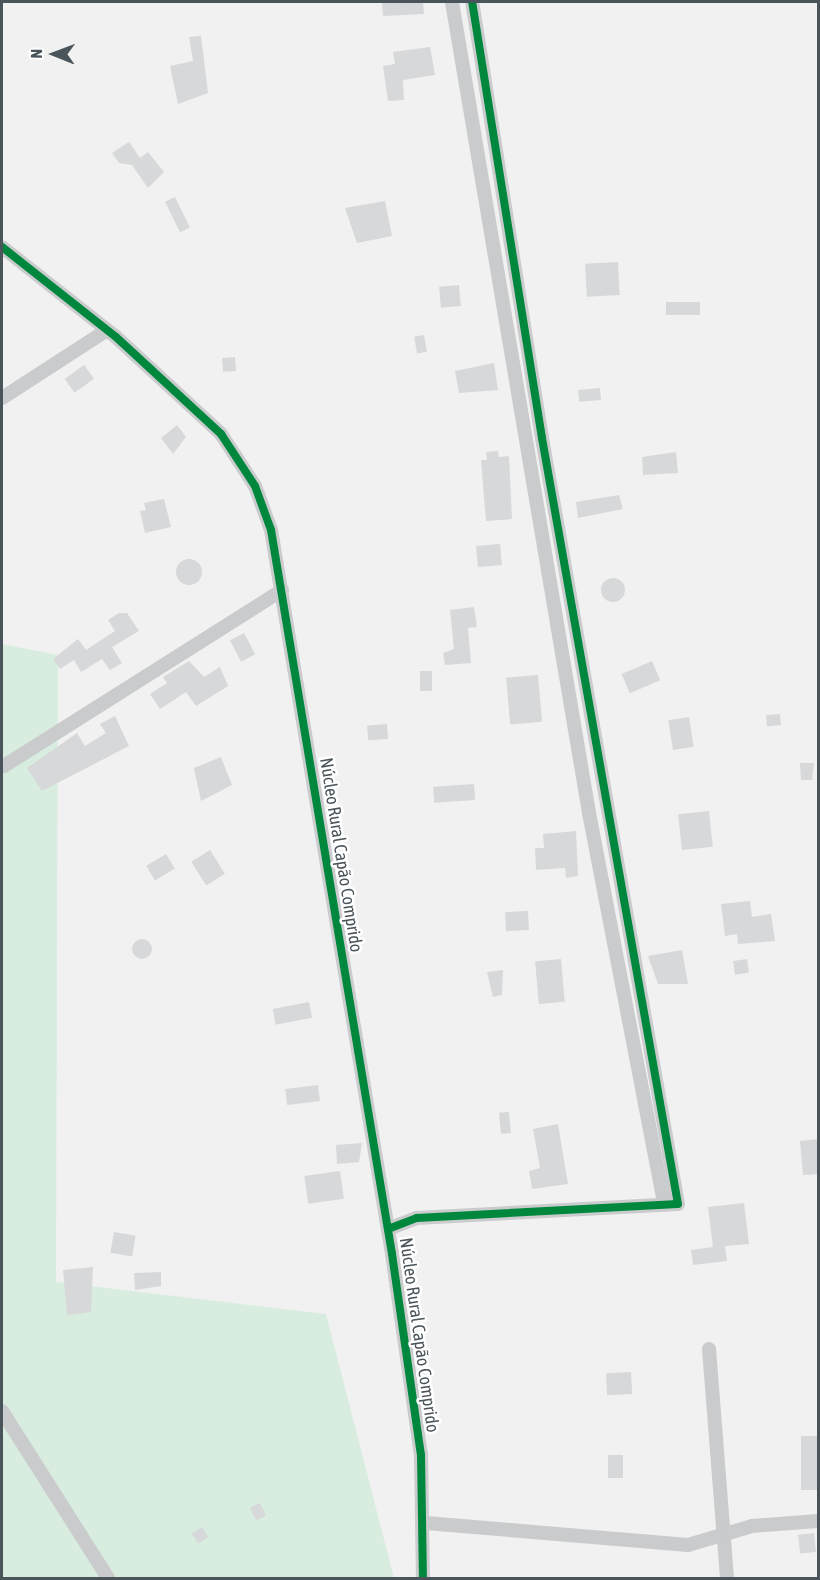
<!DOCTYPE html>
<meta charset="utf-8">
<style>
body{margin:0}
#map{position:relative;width:820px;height:1580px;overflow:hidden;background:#f1f1f1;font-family:"Asap Condensed",sans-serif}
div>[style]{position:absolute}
.green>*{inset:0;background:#d8eddf}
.building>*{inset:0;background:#d7d8d9;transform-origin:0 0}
.round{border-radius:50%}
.minor>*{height:14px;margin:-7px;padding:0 7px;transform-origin:7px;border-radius:7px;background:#c9cbcc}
.cycleway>*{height:8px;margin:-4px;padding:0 4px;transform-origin:4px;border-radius:4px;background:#00873e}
span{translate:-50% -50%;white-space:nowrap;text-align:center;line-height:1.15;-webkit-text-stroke:5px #fff;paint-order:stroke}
.street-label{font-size:18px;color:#4a545b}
.frame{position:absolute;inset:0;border:3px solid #4a545b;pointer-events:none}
.north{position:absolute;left:24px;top:24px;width:60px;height:60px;-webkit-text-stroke:4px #fff;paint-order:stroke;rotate:271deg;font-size:16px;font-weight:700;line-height:24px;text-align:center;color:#4a545b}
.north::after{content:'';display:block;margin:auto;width:21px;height:27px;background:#4a545b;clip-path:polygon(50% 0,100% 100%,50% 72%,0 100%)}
</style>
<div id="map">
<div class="green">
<i style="clip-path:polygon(2px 644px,58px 655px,56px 1282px,326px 1314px,394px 1578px,2px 1578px)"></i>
</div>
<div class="building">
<i style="clip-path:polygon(382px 2px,423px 2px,424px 14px,383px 16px)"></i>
<i style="clip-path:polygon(201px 36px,208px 93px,178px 104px,170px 66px,193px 61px,189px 37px)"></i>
<i style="clip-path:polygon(430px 47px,435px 75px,403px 80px,404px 100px,388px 101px,383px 66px,395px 64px,393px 52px)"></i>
<i style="clip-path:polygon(129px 142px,140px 158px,148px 152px,164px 172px,148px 188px,132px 165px,119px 163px,112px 153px)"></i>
<i style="left:175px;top:197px;width:34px;height:11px;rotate:64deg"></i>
<i style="clip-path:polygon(385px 201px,392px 236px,357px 243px,345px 208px)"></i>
<i style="left:618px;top:262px;width:33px;height:33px;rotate:87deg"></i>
<i style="left:459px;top:285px;width:21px;height:20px;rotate:85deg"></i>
<i style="left:700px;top:302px;width:13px;height:34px;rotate:90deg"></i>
<i style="left:424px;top:335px;width:17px;height:10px;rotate:80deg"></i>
<i style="left:235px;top:357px;width:14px;height:13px;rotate:86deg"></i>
<i style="clip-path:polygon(494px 363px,498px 390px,459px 393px,455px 371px)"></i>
<i style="left:84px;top:365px;width:17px;height:24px;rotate:54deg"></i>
<i style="left:600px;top:388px;width:12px;height:22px;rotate:85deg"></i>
<i style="clip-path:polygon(177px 425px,186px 437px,173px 454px,161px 438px)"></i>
<i style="clip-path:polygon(498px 451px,499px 457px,509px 456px,512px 519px,486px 521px,481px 460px,487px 460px,486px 452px)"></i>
<i style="clip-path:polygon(676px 452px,678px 473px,643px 475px,642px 457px)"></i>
<i style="clip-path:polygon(619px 495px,623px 509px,578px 518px,576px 502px)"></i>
<i style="clip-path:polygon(164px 499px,171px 527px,145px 533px,140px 511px,146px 510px,144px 503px)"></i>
<i style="left:500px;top:544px;width:21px;height:24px;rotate:85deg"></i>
<i class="round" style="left:176px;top:559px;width:26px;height:26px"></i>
<i class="round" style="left:601px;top:578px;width:24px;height:24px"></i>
<i style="clip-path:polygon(474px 607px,477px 627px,468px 628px,471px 663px,445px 665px,443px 653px,454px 649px,450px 610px)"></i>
<i style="clip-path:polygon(119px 613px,127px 613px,139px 631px,112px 647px,122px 663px,110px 670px,102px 659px,81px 672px,74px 660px,60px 669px,53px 659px,78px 639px,86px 650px,115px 631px,108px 620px)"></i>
<i style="left:244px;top:633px;width:24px;height:16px;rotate:62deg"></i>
<i style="clip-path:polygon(189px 661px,204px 677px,220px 667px,228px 686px,196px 706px,186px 692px,160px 709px,150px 694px,167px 683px,163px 677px)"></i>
<i style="left:652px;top:661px;width:21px;height:33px;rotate:67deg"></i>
<i style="left:420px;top:671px;width:12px;height:20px"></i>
<i style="left:538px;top:675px;width:47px;height:32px;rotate:85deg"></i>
<i style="left:780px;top:714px;width:11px;height:14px;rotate:85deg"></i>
<i style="clip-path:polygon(115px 716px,129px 746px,42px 791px,27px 768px,77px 733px,85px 746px,106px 733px,100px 724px)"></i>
<i style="left:689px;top:717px;width:30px;height:21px;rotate:81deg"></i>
<i style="left:387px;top:724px;width:15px;height:20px;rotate:86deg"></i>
<i style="clip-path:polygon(221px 757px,232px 785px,201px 801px,194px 768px)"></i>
<i style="clip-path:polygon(800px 763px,814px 763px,812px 780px,801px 780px)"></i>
<i style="left:474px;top:784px;width:16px;height:41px;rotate:86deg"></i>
<i style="left:709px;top:811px;width:36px;height:31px;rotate:84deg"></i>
<i style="clip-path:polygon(576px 831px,578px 876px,566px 878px,565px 868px,536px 870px,535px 848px,544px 848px,543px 834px)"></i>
<i style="left:210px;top:850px;width:28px;height:22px;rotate:58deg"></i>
<i style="left:166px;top:854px;width:17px;height:23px;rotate:59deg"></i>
<i style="clip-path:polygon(750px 901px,752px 917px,771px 914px,775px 941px,738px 944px,737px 934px,725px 936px,721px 904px)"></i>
<i style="left:528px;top:911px;width:19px;height:23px;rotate:87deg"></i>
<i class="round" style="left:132px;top:939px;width:20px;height:20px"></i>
<i style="clip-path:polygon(682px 950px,688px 984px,658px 984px,648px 956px)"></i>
<i style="left:561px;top:959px;width:43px;height:26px;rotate:85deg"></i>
<i style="left:747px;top:959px;width:14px;height:14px;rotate:82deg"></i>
<i style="clip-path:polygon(503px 970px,502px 995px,493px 997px,487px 972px)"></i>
<i style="left:309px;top:1002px;width:16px;height:37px;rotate:79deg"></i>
<i style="left:318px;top:1085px;width:16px;height:33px;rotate:83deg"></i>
<i style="left:509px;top:1112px;width:21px;height:10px;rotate:85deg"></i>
<i style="clip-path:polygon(558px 1124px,568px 1184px,532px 1189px,529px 1171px,540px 1168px,533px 1129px)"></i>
<i style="clip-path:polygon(819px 1139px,819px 1174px,803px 1175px,800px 1141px)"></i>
<i style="clip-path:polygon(362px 1143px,359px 1162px,337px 1164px,336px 1145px)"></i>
<i style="left:340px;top:1171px;width:28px;height:36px;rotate:82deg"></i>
<i style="clip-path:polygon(744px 1203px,749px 1244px,725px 1246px,727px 1261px,693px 1265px,691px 1250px,713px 1247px,708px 1207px)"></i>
<i style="left:114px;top:1232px;width:22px;height:21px;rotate:10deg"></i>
<i style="clip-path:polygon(93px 1267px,91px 1312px,67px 1315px,63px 1270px)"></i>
<i style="clip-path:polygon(161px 1272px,161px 1286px,135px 1290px,134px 1273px)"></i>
<i style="left:631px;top:1372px;width:22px;height:25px;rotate:87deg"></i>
<i style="left:801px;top:1436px;width:18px;height:54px"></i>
<i style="left:608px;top:1455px;width:15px;height:23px"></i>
<i style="left:260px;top:1503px;width:14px;height:11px;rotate:65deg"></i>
<i style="left:202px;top:1527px;width:12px;height:12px;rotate:59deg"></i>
<i style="left:814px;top:1533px;width:19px;height:16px;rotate:84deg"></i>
</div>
<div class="minor">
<i style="left:452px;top:2px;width:822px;rotate:80.41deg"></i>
<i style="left:589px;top:813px;width:398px;rotate:79.1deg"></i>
<i style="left:2px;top:247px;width:145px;rotate:38.3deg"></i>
<i style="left:116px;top:337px;width:143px;rotate:42.7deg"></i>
<i style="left:221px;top:434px;width:62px;rotate:56.8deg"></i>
<i style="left:255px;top:486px;width:47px;rotate:70deg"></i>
<i style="left:271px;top:530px;width:734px;rotate:80.51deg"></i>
<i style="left:392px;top:1254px;width:203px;rotate:81.8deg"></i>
<i style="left:421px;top:1455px;width:123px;rotate:89.1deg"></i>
<i style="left:2px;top:398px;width:125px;rotate:-32.9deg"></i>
<i style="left:4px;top:766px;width:329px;rotate:-32.3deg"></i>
<i style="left:388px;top:1229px;width:31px;rotate:-21deg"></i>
<i style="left:417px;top:1218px;width:261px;rotate:-3.1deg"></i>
<i style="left:678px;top:1204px;width:778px;rotate:-100.07deg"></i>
<i style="left:542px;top:438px;width:442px;rotate:-99.1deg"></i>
<i style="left:709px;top:1349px;width:230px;rotate:85.5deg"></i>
<i style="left:2px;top:1411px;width:198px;rotate:57.6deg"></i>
<i style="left:426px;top:1523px;width:263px;rotate:4.8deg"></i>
<i style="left:688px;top:1545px;width:67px;rotate:-16.5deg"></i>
<i style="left:752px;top:1526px;width:66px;rotate:-4.3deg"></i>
</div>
<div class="cycleway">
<i style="left:2px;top:247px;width:145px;rotate:38.3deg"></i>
<i style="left:116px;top:337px;width:143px;rotate:42.7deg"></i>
<i style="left:221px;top:434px;width:62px;rotate:56.8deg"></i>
<i style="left:255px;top:486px;width:47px;rotate:70deg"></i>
<i style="left:271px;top:530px;width:734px;rotate:80.51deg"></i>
<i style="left:392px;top:1254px;width:203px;rotate:81.8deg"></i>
<i style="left:421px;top:1455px;width:123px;rotate:89.1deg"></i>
<i style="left:388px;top:1229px;width:31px;rotate:-21deg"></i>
<i style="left:417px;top:1218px;width:261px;rotate:-3.1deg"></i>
<i style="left:678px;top:1204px;width:778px;rotate:-100.07deg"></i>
<i style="left:542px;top:438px;width:442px;rotate:-99.1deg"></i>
</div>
<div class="street-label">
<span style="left:341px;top:855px;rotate:81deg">Núcleo Rural Capão Comprido</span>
<span style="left:419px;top:1335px;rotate:82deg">Núcleo Rural Capão Comprido</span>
</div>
<div class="frame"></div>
<div class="north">N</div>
</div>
